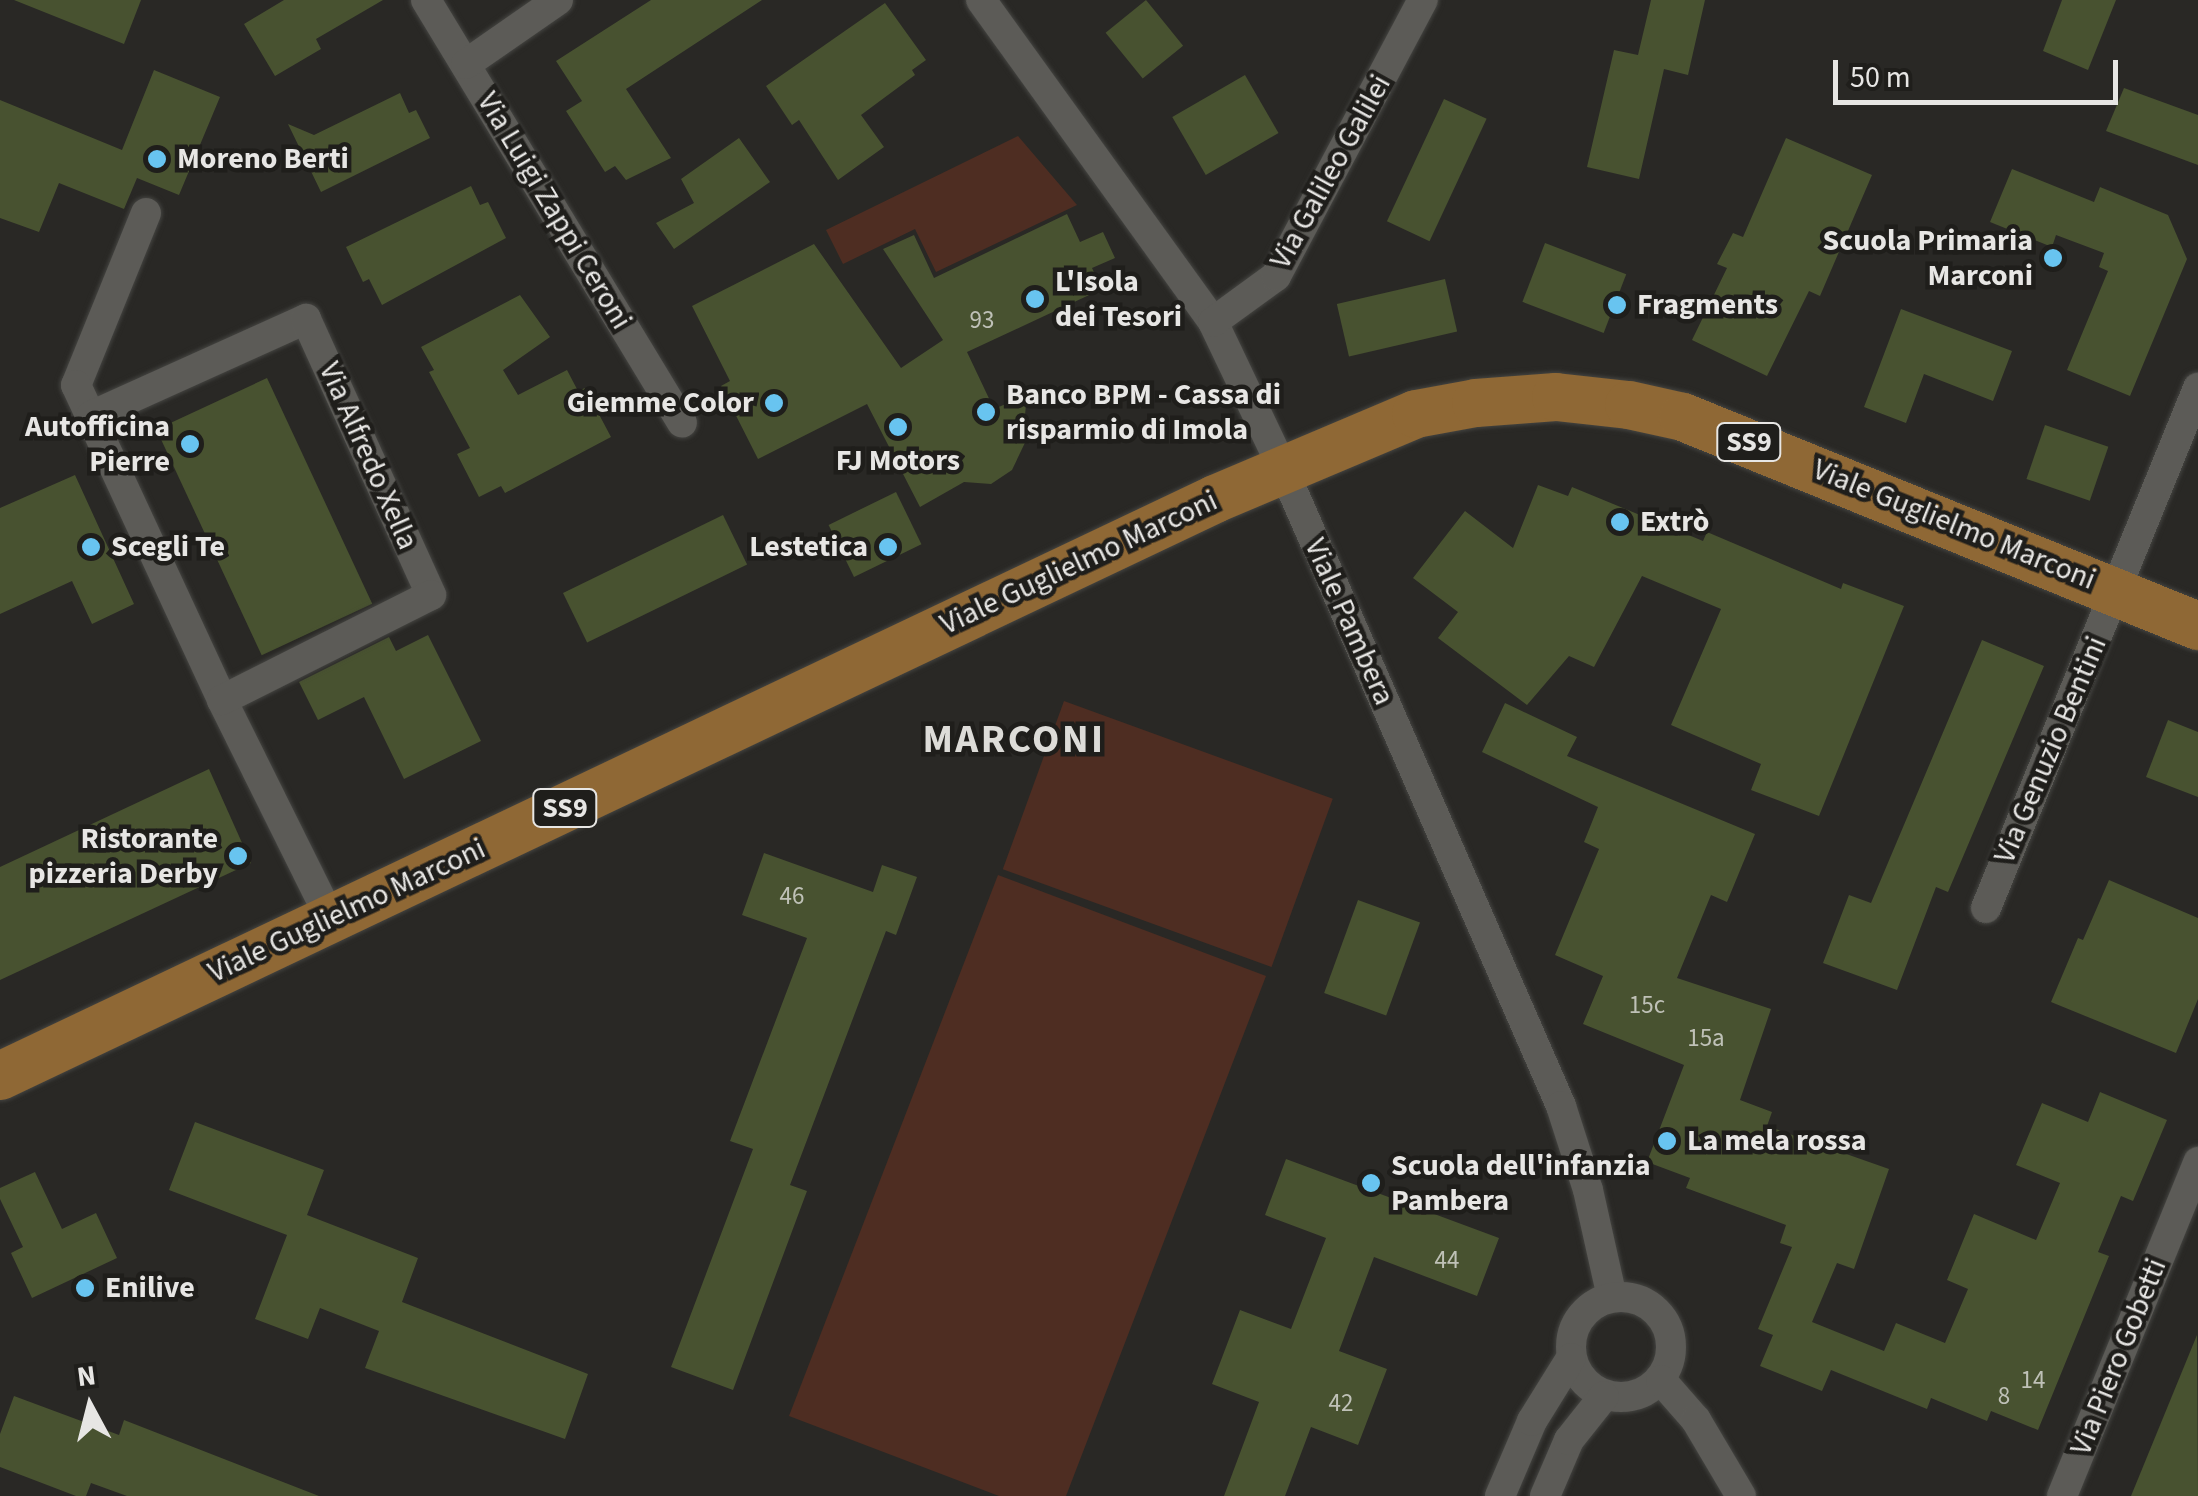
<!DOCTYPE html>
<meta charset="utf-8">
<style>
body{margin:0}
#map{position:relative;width:2198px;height:1496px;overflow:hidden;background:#292825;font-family:"Source Sans 3",sans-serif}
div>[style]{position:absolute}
.green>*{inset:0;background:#4e2d22;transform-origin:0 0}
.building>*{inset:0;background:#485230;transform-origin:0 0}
.roads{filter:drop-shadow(0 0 2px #444441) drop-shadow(0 0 2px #444441)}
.minor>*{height:30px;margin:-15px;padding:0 15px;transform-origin:15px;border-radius:15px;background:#5c5b57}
.minor>.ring{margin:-15px;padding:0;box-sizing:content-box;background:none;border:30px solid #5c5b57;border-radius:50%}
.primary>*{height:48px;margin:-24px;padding:0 24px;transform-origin:24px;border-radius:24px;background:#8f6835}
.dots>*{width:28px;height:28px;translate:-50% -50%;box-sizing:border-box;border:5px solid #1f1e1b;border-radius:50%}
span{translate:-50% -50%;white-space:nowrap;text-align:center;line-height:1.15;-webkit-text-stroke:9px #1f1e1b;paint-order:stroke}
.number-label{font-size:25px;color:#bfc1b7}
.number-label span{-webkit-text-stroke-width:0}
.shield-label span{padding:2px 8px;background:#1f1e1b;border:2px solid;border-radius:8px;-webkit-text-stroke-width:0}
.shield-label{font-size:28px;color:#e7e6e4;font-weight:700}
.poi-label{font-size:30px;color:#e7e6e4;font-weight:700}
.left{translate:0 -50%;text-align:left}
.right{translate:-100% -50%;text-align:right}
.street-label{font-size:30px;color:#e7e6e4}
.district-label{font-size:40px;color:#dddcd8;font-weight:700;letter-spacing:2.5px}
.north{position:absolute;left:40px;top:1356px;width:100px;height:100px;-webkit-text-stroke:8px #1f1e1b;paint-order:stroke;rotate:353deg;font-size:28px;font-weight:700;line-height:40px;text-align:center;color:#e7e6e4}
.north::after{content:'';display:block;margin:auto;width:35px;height:45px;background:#e7e6e4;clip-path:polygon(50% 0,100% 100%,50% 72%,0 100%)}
.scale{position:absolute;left:1833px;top:60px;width:285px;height:45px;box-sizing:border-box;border:5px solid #e7e6e4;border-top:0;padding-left:12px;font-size:30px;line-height:35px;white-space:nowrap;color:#e7e6e4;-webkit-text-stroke:8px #1f1e1b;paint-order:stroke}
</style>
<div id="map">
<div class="green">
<i style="clip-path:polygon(1018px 136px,1077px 205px,936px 272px,915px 229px,843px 264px,826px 230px)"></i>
<i style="left:1064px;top:701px;width:286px;height:179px;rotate:20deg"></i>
<i style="clip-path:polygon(998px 875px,1266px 976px,1066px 1496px,999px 1496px,789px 1416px)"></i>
</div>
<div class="building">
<i style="clip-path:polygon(14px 0,141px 0,124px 44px)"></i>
<i style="clip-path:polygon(284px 0,383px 0,316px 39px,321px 49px,275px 76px,244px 24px)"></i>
<i style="clip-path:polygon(651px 0,762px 0,626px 89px,671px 158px,626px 180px,615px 166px,605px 172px,566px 111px,582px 101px,556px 61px)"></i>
<i style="left:1146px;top:0;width:59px;height:52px;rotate:51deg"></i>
<i style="clip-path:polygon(1651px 0,1705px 0,1688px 75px,1664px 69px,1639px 179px,1587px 167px,1614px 50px,1638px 55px)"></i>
<i style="clip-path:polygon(2062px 0,2116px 0,2088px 70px,2043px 51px)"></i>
<i style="clip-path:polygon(885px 3px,926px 60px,912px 70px,915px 75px,861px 115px,884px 147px,838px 180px,799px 120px,792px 125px,766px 86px)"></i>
<i style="clip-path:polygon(154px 70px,220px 97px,179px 195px,137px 178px,124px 209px,59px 183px,39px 232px,0 218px,0 100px,122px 150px)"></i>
<i style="left:1245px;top:75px;width:67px;height:84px;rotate:60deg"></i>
<i style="clip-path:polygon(2124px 88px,2198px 115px,2198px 165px,2106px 131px)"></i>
<i style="clip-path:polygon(400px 93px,409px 113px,416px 110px,430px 138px,321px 192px,288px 124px,314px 135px)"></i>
<i style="left:1444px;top:99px;width:47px;height:135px;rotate:25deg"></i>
<i style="clip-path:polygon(739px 138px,770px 182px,674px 249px,656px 223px,694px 203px,681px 179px)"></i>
<i style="clip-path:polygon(1786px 138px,1872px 175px,1820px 296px,1809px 291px,1767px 376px,1692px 340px,1727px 268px,1717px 264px,1733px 233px,1743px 237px)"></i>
<i style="clip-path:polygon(2012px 169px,2094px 202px,2100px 187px,2168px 215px,2187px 259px,2130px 396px,2067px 370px,2108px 271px,2099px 267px,2104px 253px,2056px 235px,2052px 247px,1990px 222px)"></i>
<i style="clip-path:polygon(471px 186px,480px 205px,488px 202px,506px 238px,382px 305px,369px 279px,363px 282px,346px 247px)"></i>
<i style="clip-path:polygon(1067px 214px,1080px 242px,1103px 232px,1115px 258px,1092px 268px,1102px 289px,967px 352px,994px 409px,1027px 395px,1024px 425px,1032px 428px,1012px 470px,991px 484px,964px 482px,920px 507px,867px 404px,758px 459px,721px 386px,730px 381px,692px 306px,814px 244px,901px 368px,943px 340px,883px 249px,914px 235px,934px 278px)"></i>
<i style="left:1545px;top:243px;width:87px;height:63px;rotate:21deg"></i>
<i style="left:1445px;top:279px;width:54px;height:111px;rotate:77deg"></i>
<i style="clip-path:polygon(520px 295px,550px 337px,503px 370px,518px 395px,567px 370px,578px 391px,585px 388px,611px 437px,505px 493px,501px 486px,479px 497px,457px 454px,470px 448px,429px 372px,434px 370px,421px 347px)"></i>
<i style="clip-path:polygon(1901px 309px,2012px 351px,1993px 401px,1924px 374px,1906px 423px,1864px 407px)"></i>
<i style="left:267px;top:378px;width:249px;height:122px;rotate:65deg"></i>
<i style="left:2045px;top:425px;width:67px;height:57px;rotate:19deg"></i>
<i style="clip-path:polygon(75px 475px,134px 604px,92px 624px,72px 581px,0 614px,0 508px)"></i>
<i style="clip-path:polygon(1538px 485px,1568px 496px,1572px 487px,1703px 541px,1707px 532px,1841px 589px,1843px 583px,1904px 606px,1819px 816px,1751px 790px,1761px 764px,1671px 725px,1721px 609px,1642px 576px,1594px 667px,1569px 656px,1527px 705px,1438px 638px,1458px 612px,1413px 578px,1465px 511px,1513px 548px)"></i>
<i style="left:896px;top:492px;width:58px;height:75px;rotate:64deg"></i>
<i style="left:723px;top:515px;width:55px;height:178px;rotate:64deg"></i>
<i style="clip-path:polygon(428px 635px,481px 741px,404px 779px,364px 697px,318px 720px,299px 682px,389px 637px,396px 651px)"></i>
<i style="clip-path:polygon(1982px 640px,2044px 666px,1948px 892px,1936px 887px,1897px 990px,1823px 963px,1849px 895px,1871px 903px)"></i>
<i style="clip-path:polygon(1505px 703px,1577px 737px,1567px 756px,1755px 834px,1727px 902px,1711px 895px,1677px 978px,1771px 1009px,1740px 1100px,1772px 1112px,1767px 1126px,1889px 1169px,1854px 1269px,1837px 1263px,1812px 1322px,1884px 1351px,1896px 1323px,1945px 1343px,1968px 1289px,1947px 1280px,1974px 1214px,2036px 1240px,2060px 1183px,2016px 1165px,2042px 1103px,2088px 1122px,2100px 1092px,2167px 1120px,2133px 1201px,2121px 1196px,2098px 1252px,2109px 1256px,2038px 1430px,1991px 1411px,1987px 1421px,1931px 1398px,1927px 1409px,1831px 1370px,1822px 1391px,1760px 1366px,1773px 1335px,1758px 1329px,1792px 1247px,1780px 1243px,1786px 1225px,1686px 1188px,1690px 1178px,1647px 1162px,1684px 1065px,1583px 1024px,1603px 976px,1555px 955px,1599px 849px,1584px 842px,1598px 807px,1482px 752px)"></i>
<i style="clip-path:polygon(2168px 720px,2198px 732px,2198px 797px,2146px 777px)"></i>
<i style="clip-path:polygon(209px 769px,251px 863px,0 980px,0 867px)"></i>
<i style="clip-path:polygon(764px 853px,873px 892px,882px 865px,917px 877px,896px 935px,886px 931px,790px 1185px,807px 1191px,733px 1390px,671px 1367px,753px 1149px,730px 1141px,807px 938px,742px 915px)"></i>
<i style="clip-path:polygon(2109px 880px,2198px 918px,2198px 999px,2176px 1053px,2051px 1002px,2078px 938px,2083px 940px)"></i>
<i style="left:1358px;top:900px;width:66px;height:99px;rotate:20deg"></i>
<i style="clip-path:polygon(195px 1122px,324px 1170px,307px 1215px,418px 1258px,402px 1302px,588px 1374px,565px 1439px,365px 1368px,379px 1331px,320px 1308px,308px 1339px,255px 1319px,287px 1235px,169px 1190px)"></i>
<i style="clip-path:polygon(1286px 1159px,1499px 1238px,1477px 1296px,1374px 1257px,1339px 1351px,1387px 1369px,1358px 1445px,1311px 1427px,1285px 1496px,1224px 1496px,1259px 1402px,1212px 1384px,1240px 1310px,1291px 1329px,1326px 1238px,1265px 1215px)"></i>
<i style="clip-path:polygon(35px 1172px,62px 1229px,96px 1213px,117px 1258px,32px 1298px,11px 1253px,23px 1247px,0 1199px,0 1188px)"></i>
<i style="clip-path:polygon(2197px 1335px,2198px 1496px,2131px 1496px)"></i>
<i style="clip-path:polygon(14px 1396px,119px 1435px,124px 1420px,319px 1496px,127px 1496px,91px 1483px,86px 1496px,76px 1496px,0 1467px,0 1434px)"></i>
</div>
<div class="roads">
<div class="minor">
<i style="left:426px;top:0;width:494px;rotate:58.8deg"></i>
<i style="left:981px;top:0;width:397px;rotate:54.2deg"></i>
<i style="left:1213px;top:322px;width:163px;rotate:64.5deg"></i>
<i style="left:1283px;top:469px;width:695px;rotate:66.42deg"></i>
<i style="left:1561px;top:1106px;width:88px;rotate:72.2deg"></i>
<i style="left:1588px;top:1190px;width:110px;rotate:77.4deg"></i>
<i style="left:466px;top:64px;width:112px;rotate:-34.8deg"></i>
<i style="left:146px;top:213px;width:186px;rotate:112.1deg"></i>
<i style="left:76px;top:385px;width:347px;rotate:65.1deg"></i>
<i style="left:222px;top:700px;width:246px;rotate:63.6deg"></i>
<i style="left:1213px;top:322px;width:78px;rotate:-36.1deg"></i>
<i style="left:1276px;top:276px;width:313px;rotate:-62deg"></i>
<i style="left:91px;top:416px;width:236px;rotate:-24.3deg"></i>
<i style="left:306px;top:319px;width:303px;rotate:65.6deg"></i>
<i style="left:431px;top:595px;width:234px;rotate:153.3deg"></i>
<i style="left:1986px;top:908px;width:562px;rotate:-67.82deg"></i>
<i class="ring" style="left:1571px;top:1297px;width:70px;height:70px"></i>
<i style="left:1661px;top:1380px;width:53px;rotate:48.8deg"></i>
<i style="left:1696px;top:1420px;width:88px;rotate:59.4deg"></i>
<i style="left:1500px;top:1496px;width:82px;rotate:-66.9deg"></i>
<i style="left:1532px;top:1421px;width:74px;rotate:-58.2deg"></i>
<i style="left:1545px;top:1496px;width:61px;rotate:-66.8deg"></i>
<i style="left:1569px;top:1440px;width:56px;rotate:-51.5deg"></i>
<i style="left:2062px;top:1496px;width:361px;rotate:-67.8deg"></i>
</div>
<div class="primary">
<i style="left:0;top:1076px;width:1345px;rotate:-25.4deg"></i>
<i style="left:1215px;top:499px;width:218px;rotate:-22.9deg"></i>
<i style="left:1416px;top:414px;width:61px;rotate:-10.4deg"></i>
<i style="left:1476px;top:403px;width:80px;rotate:-4.3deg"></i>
<i style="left:1556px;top:397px;width:73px;rotate:6.3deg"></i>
<i style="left:1629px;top:405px;width:55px;rotate:12.5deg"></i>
<i style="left:1683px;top:417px;width:556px;rotate:22.09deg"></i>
</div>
</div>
<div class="dots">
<i style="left:157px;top:159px;background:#68c4f0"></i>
<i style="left:2053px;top:258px;background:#68c4f0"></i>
<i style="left:1035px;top:299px;background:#68c4f0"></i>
<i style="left:1617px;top:305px;background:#68c4f0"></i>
<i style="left:774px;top:403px;background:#68c4f0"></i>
<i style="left:986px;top:412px;background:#68c4f0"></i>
<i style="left:898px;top:427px;background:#68c4f0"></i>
<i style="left:190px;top:444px;background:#68c4f0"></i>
<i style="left:1620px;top:522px;background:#68c4f0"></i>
<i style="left:91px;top:547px;background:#68c4f0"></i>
<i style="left:888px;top:547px;background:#68c4f0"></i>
<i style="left:238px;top:856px;background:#68c4f0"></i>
<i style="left:1667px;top:1141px;background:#68c4f0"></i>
<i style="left:1371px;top:1183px;background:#68c4f0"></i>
<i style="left:85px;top:1288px;background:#68c4f0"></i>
</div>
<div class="number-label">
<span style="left:982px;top:320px">93</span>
<span style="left:792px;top:896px">46</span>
<span style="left:1647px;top:1005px">15c</span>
<span style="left:1706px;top:1038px">15a</span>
<span style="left:1447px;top:1260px">44</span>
<span style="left:2033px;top:1380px">14</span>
<span style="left:2004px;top:1396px">8</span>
<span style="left:1341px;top:1403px">42</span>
</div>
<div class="shield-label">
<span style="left:1749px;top:442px">SS9</span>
<span style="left:565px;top:808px">SS9</span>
</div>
<div class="poi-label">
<span class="left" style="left:177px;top:159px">Moreno Berti</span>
<span class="right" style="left:2033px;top:258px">Scuola Primaria<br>Marconi</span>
<span class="left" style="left:1055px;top:299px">L'Isola<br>dei Tesori</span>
<span class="left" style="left:1637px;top:305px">Fragments</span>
<span class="left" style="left:1006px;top:412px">Banco BPM - Cassa di<br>risparmio di Imola</span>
<span class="right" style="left:754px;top:403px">Giemme Color</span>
<span class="right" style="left:170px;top:444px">Autofficina<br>Pierre</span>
<span style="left:898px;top:461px">FJ Motors</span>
<span class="left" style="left:1640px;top:522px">Extrò</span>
<span class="left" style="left:111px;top:547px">Scegli Te</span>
<span class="right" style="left:868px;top:547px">Lestetica</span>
<span class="right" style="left:218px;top:856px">Ristorante<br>pizzeria Derby</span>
<span class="left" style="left:1687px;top:1141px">La mela rossa</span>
<span class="left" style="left:1391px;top:1183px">Scuola dell'infanzia<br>Pambera</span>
<span class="left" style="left:105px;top:1288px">Enilive</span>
</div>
<div class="street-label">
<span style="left:1331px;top:172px;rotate:-61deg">Via Galileo Galilei</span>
<span style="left:554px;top:211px;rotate:59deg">Via Luigi Zappi Ceroni</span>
<span style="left:368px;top:456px;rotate:66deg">Via Alfredo Xella</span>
<span style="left:1954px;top:525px;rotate:22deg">Viale Guglielmo Marconi</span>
<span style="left:1079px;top:563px;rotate:-25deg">Viale Guglielmo Marconi</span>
<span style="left:1349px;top:622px;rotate:66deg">Viale Pambera</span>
<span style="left:2051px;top:750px;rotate:-67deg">Via Genuzio Bentini</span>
<span style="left:347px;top:911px;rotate:-25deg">Viale Guglielmo Marconi</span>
<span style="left:2119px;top:1357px;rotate:-68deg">Via Piero Gobetti</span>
</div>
<div class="district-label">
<span style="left:1014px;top:740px">MARCONI</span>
</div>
<div class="north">N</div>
<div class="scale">50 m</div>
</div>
